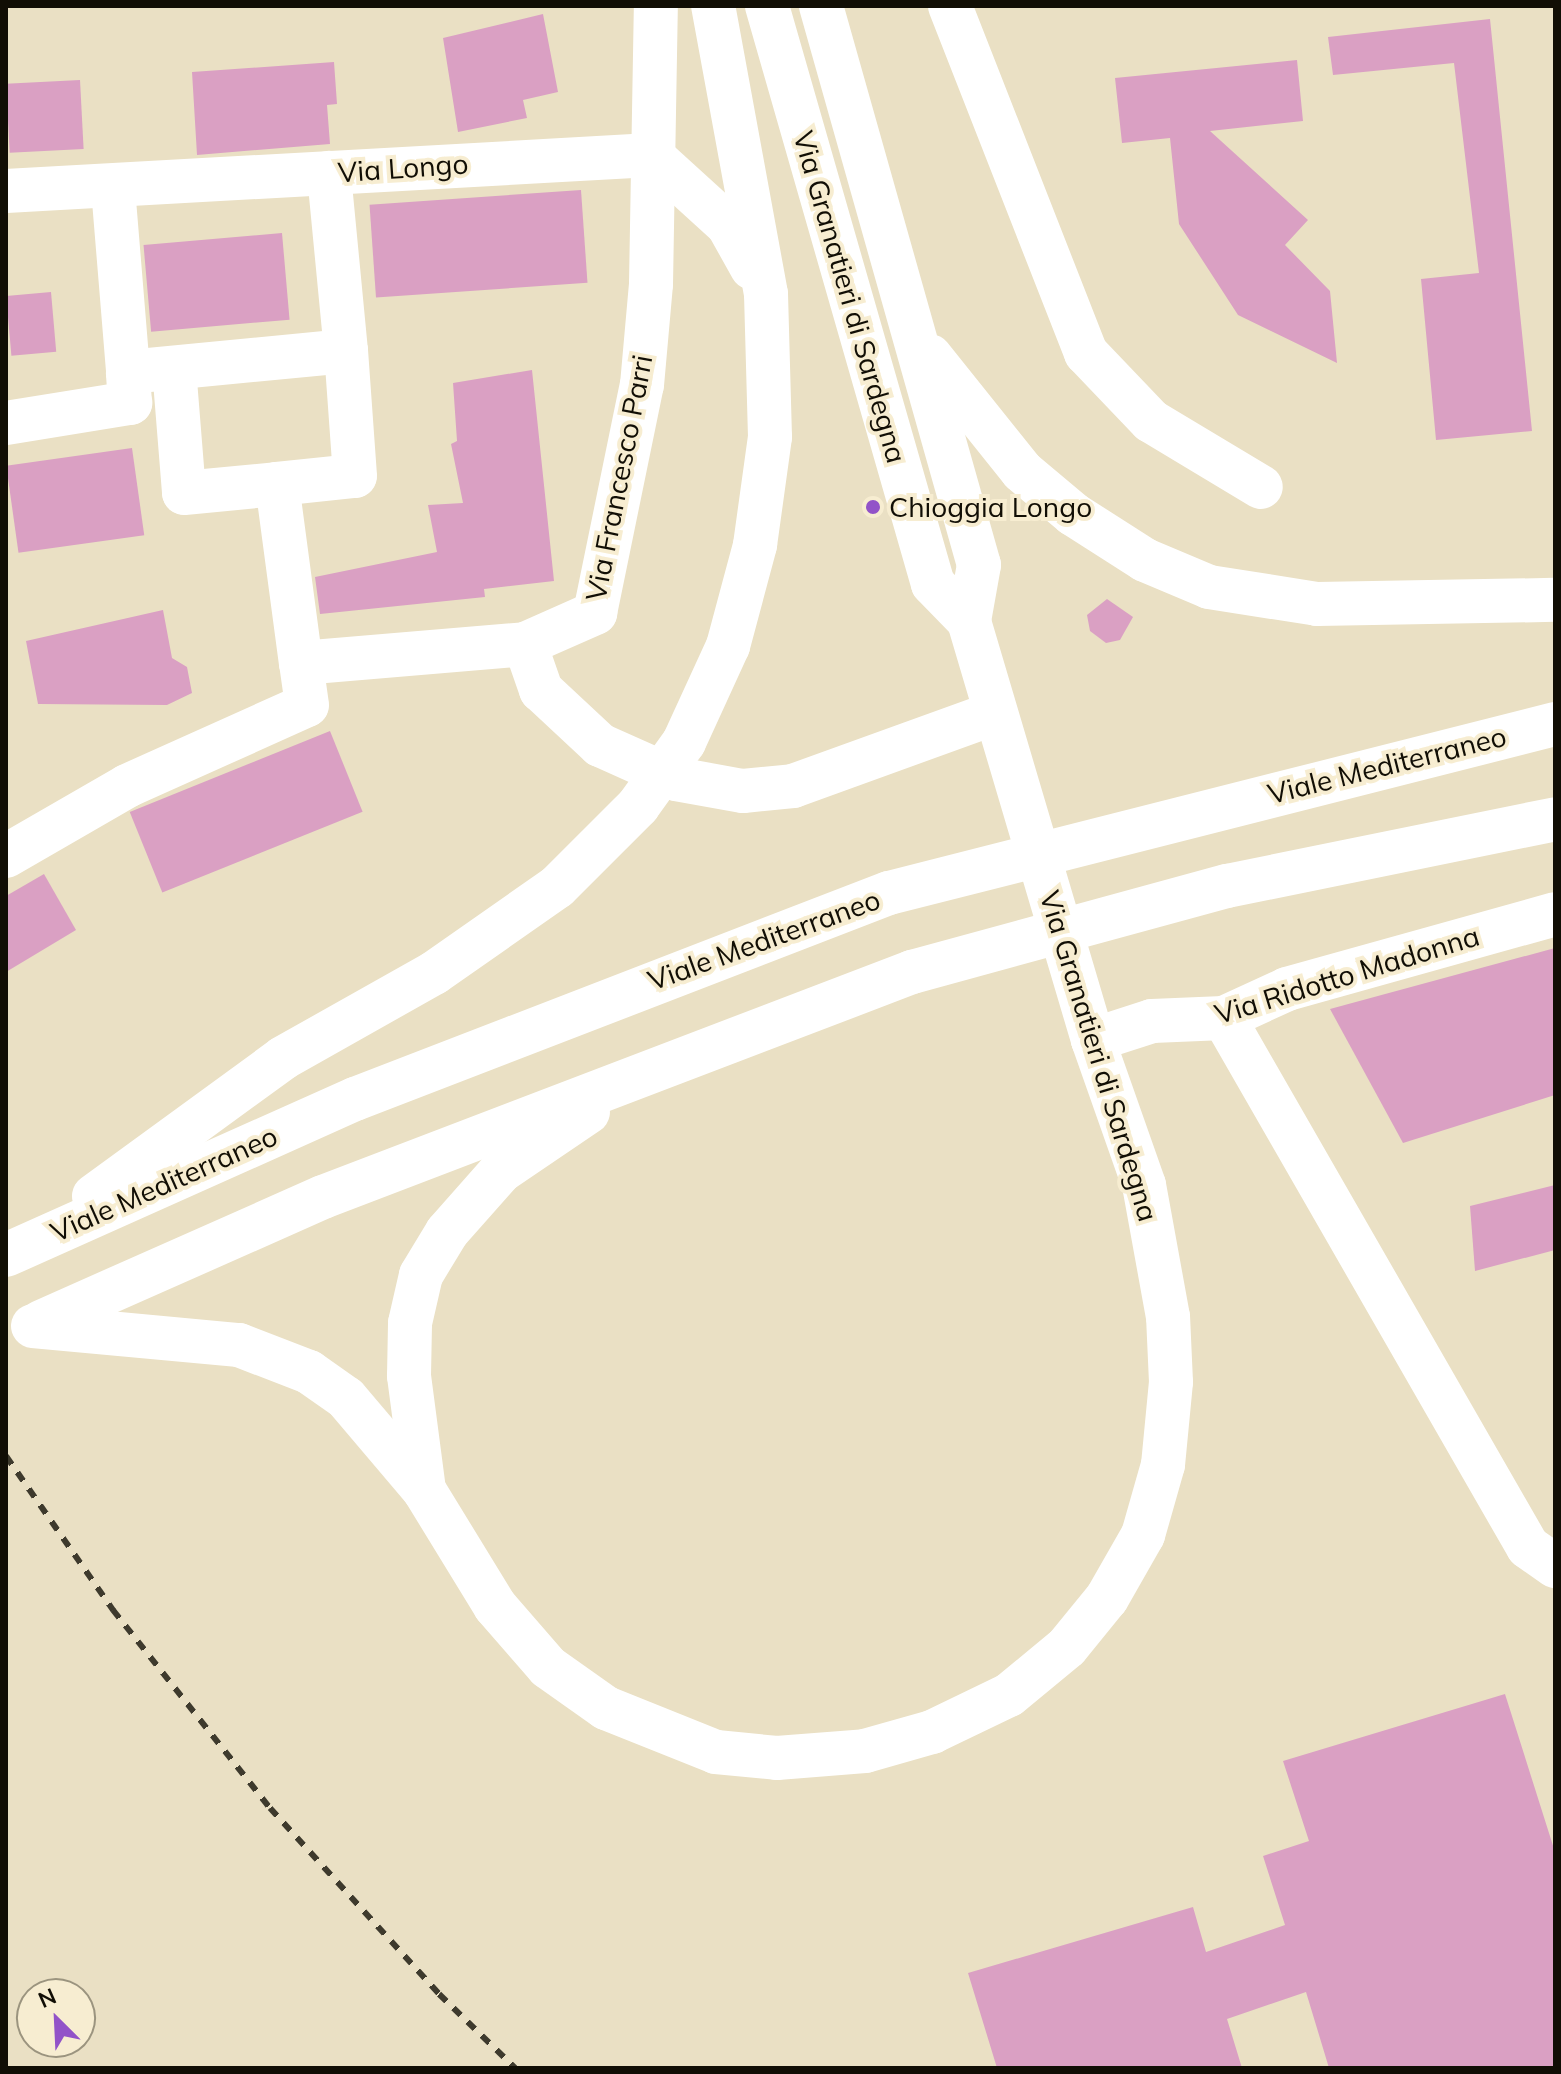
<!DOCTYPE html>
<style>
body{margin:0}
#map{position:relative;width:1561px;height:2074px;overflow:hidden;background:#eae0c4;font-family:Mulish,sans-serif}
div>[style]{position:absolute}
.building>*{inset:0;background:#daa0c3;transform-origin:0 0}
.minor>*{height:44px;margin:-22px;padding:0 22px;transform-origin:22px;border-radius:22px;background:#fff}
.rail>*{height:6px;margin-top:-3px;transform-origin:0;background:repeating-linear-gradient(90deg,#3e3a2d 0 10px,transparent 0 20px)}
.dots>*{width:22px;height:22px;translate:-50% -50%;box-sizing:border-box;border:4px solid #f7edd1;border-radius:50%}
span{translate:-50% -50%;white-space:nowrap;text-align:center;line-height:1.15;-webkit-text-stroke:8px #f7edd1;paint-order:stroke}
.street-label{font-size:28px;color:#110e05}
.poi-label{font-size:28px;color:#110e05}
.left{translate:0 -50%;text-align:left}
.frame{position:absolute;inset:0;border:8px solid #110e05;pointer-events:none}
.north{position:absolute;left:16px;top:1978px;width:80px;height:80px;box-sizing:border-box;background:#f7edd1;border:2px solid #9b947f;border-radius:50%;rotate:336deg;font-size:22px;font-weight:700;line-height:32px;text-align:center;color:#110e05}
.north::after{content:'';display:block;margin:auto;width:28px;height:36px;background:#9253c8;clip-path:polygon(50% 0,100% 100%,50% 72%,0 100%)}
</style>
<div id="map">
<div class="building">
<i style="clip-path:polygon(543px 14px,558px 92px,523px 100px,527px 118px,458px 132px,443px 38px)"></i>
<i style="clip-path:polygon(1490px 19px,1532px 431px,1436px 440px,1421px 279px,1479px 273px,1454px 63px,1333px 75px,1328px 37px)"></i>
<i style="clip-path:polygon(1297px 60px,1303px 121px,1210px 131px,1308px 220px,1285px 245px,1330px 291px,1337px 363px,1238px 315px,1179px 224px,1170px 138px,1122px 143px,1115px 78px)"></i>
<i style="clip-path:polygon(334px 62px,337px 104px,327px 105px,330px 144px,197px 155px,192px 72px)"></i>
<i style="left:80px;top:80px;width:69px;height:74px;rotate:87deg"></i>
<i style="left:581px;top:190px;width:93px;height:212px;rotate:86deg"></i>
<i style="left:282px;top:233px;width:87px;height:139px;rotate:85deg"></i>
<i style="left:51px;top:292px;width:60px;height:45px;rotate:85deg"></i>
<i style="clip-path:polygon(532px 370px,554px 581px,484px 589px,485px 597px,320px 614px,315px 577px,437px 552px,428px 505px,463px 503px,451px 444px,457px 441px,453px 383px)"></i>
<i style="left:132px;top:448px;width:88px;height:127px;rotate:82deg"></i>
<i style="clip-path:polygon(1107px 599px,1133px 617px,1120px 640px,1106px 643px,1090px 631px,1087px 615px)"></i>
<i style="clip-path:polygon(163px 610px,172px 658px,187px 667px,192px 693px,167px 705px,38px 704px,26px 641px)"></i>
<i style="left:330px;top:731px;width:87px;height:216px;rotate:68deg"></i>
<i style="clip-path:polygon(44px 874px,76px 930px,6px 972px,6px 896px)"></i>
<i style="clip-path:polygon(1555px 948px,1555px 1095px,1403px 1143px,1330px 1009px)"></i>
<i style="clip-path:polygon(1555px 1185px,1555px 1250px,1475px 1271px,1470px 1206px)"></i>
<i style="clip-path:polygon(1505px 1694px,1555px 1852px,1555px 2068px,1329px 2068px,1306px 1992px,1227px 2019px,1242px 2068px,997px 2068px,968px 1973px,1193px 1907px,1206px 1952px,1285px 1925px,1263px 1856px,1309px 1841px,1283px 1761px)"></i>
</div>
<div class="minor">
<i style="left:767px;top:6px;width:601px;rotate:73.98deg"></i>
<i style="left:933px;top:584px;width:52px;rotate:45.8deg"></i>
<i style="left:950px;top:6px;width:373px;rotate:68.6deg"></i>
<i style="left:1086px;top:353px;width:94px;rotate:46.3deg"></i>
<i style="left:1151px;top:421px;width:128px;rotate:31deg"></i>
<i style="left:651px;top:155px;width:104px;rotate:42.3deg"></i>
<i style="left:728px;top:225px;width:49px;rotate:60.8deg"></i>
<i style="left:113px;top:188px;width:185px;rotate:85.3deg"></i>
<i style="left:128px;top:372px;width:219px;rotate:-5.5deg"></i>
<i style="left:346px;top:351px;width:179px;rotate:-95.5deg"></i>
<i style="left:6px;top:191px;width:646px;rotate:-3.19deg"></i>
<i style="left:930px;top:356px;width:147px;rotate:51.3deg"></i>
<i style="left:1022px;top:471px;width:67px;rotate:40.1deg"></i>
<i style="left:1073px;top:514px;width:85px;rotate:32.6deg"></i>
<i style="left:1145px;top:560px;width:69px;rotate:22.9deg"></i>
<i style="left:1209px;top:587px;width:109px;rotate:8.9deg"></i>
<i style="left:1317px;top:604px;width:238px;rotate:-1deg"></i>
<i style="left:174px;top:368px;width:125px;rotate:85.4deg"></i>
<i style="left:184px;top:493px;width:93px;rotate:-5.5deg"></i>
<i style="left:277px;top:484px;width:78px;rotate:-5.9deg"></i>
<i style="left:355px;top:476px;width:125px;rotate:-94.1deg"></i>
<i style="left:6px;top:423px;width:126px;rotate:-9.2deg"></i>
<i style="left:130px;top:403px;width:31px;rotate:-94deg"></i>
<i style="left:277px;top:484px;width:181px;rotate:82.4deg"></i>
<i style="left:525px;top:644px;width:49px;rotate:70.8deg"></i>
<i style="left:541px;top:690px;width:81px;rotate:43deg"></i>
<i style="left:600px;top:745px;width:83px;rotate:24.1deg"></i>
<i style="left:676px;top:779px;width:68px;rotate:10.2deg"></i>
<i style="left:743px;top:791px;width:50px;rotate:-5.7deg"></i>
<i style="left:793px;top:786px;width:215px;rotate:-19.9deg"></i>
<i style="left:6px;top:856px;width:140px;rotate:-30deg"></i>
<i style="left:127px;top:786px;width:197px;rotate:-24.2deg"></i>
<i style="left:307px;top:705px;width:42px;rotate:-98.1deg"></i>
<i style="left:301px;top:663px;width:225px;rotate:-4.8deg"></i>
<i style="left:525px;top:644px;width:77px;rotate:-23.9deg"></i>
<i style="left:595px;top:613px;width:233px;rotate:-78.4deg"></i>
<i style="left:642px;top:385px;width:101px;rotate:-84.9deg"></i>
<i style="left:651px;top:284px;width:278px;rotate:-89deg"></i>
<i style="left:1224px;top:1018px;width:610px;rotate:60.12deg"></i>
<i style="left:1528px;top:1547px;width:33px;rotate:35deg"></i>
<i style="left:1093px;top:1040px;width:62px;rotate:-17.9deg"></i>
<i style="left:1152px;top:1021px;width:72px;rotate:-2.4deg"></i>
<i style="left:1224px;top:1018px;width:69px;rotate:-24.7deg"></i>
<i style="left:1287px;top:989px;width:278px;rotate:-15.6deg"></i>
<i style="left:94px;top:1196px;width:234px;rotate:-36.1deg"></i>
<i style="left:283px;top:1058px;width:173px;rotate:-29.4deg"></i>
<i style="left:434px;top:973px;width:150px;rotate:-35deg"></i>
<i style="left:557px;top:887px;width:115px;rotate:-45deg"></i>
<i style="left:638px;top:806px;width:79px;rotate:-54.3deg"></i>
<i style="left:684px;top:742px;width:106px;rotate:-65.4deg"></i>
<i style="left:728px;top:646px;width:105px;rotate:-75deg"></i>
<i style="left:755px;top:545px;width:109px;rotate:-82.1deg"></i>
<i style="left:770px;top:437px;width:143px;rotate:-91.6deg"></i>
<i style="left:766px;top:294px;width:293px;rotate:-100.4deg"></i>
<i style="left:6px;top:1255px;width:382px;rotate:-24.1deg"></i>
<i style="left:355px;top:1099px;width:572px;rotate:-21.1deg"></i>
<i style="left:889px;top:893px;width:687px;rotate:-14.24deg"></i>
<i style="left:41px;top:1322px;width:308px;rotate:-23.9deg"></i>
<i style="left:323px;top:1197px;width:631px;rotate:-20.91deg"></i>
<i style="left:912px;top:972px;width:327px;rotate:-15.3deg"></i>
<i style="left:1227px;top:886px;width:335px;rotate:-11.5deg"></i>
<i style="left:33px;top:1326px;width:207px;rotate:5.3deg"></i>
<i style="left:239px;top:1345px;width:75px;rotate:21.1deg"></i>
<i style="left:309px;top:1372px;width:45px;rotate:35.1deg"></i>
<i style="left:346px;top:1398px;width:121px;rotate:49.7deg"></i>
<i style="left:424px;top:1490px;width:136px;rotate:58.5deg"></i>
<i style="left:495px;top:1606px;width:81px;rotate:49deg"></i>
<i style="left:548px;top:1667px;width:71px;rotate:35.3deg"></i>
<i style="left:606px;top:1708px;width:118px;rotate:21.8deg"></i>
<i style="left:716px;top:1752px;width:61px;rotate:5.6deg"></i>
<i style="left:777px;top:1758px;width:88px;rotate:-4.5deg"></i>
<i style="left:865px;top:1751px;width:70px;rotate:-15.8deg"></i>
<i style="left:932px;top:1732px;width:85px;rotate:-25.7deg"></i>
<i style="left:1009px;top:1695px;width:75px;rotate:-39.6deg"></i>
<i style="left:1067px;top:1647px;width:63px;rotate:-50.8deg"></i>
<i style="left:1107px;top:1598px;width:73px;rotate:-60.3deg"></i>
<i style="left:1143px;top:1535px;width:73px;rotate:-74.1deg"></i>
<i style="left:1163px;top:1465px;width:83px;rotate:-84.5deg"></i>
<i style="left:1171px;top:1382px;width:65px;rotate:-92.6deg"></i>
<i style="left:1168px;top:1317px;width:134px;rotate:-100.3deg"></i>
<i style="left:1144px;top:1185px;width:154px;rotate:-109.4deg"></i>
<i style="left:1093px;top:1040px;width:437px;rotate:-106.5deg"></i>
<i style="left:969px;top:621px;width:57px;rotate:-79.9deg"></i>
<i style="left:979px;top:565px;width:581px;rotate:-105.78deg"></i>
<i style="left:424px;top:1490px;width:115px;rotate:-97.5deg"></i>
<i style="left:409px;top:1376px;width:53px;rotate:-88.9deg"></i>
<i style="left:410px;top:1323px;width:49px;rotate:-77.1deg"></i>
<i style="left:421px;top:1275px;width:50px;rotate:-58.8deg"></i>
<i style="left:447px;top:1232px;width:81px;rotate:-48.5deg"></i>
<i style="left:501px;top:1171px;width:105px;rotate:-34.1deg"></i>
</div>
<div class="rail">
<i style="left:6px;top:1456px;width:188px;rotate:55.2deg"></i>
<i style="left:113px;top:1610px;width:253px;rotate:51.6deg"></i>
<i style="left:270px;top:1808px;width:251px;rotate:47.7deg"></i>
<i style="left:439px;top:1994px;width:106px;rotate:44.2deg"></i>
</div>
<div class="dots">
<i style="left:873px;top:507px;background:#9253c8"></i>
</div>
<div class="street-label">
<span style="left:403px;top:168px;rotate:-4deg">Via Longo</span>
<span style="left:850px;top:297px;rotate:74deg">Via Granatieri di Sardegna</span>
<span style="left:619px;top:478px;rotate:-79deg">Via Francesco Parri</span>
<span style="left:1387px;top:765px;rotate:-14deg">Viale Mediterraneo</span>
<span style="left:764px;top:940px;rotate:-20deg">Viale Mediterraneo</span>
<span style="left:1347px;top:975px;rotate:-17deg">Via Ridotto Madonna</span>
<span style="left:1099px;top:1056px;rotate:73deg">Via Granatieri di Sardegna</span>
<span style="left:164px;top:1184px;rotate:-24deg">Viale Mediterraneo</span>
</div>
<div class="poi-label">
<span class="left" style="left:889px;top:507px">Chioggia Longo</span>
</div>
<div class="frame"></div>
<div class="north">N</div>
</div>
